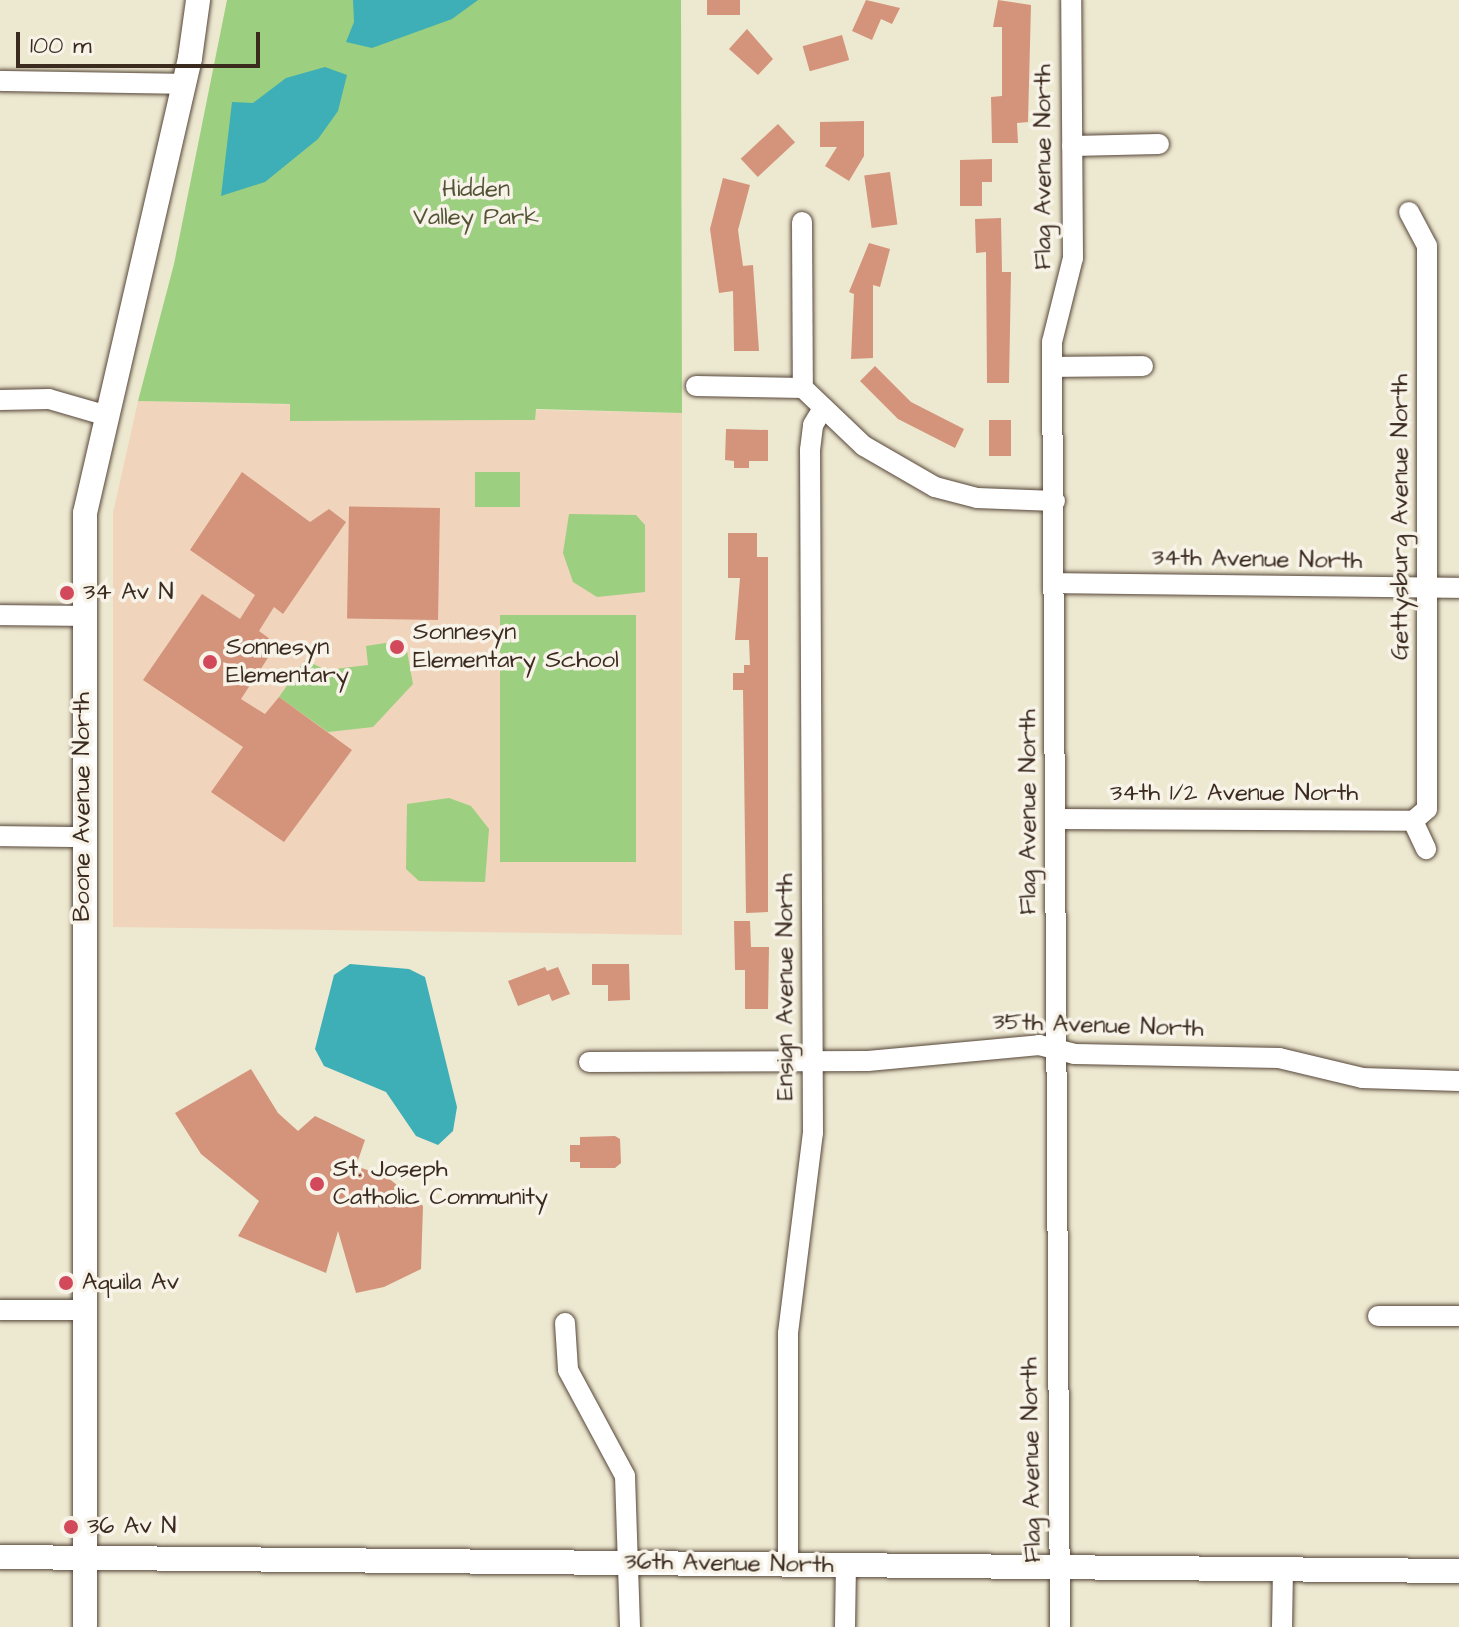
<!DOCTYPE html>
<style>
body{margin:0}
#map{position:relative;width:1459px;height:1627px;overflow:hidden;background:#ede8d0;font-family:"Architects Daughter",sans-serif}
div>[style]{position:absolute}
.built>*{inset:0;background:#f0d5bc}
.green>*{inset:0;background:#9ccf7f;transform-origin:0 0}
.water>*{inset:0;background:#3eafb6}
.building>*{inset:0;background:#d4937b;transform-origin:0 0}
.roads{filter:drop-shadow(0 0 2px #564639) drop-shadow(0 0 2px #564639)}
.minor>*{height:20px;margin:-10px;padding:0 10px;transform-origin:10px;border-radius:10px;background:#fff}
.tertiary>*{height:24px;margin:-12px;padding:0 12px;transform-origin:12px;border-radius:12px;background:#fff}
.dots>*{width:22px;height:22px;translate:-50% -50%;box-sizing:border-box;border:4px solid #f7f3e8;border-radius:50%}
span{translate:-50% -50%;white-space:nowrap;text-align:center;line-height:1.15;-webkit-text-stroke:7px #f7f3e8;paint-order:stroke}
.street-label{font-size:24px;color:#3b2a1e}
.park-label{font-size:24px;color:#535336}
.poi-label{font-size:24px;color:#3b2a1e}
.left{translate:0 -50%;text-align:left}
.scale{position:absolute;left:16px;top:32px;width:244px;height:36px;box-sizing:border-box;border:4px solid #3b2a1e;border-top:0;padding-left:10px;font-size:24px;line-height:28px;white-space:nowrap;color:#3b2a1e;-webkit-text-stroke:6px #f7f3e8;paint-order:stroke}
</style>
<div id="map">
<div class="built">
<i style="clip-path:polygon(138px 401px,682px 413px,682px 935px,113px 927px,113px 513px)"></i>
</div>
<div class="green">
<i style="clip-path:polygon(227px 0,681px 0,682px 413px,536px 409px,535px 420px,290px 421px,290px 404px,138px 401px,174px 264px)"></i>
<i style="left:475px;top:472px;width:45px;height:35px"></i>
<i style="clip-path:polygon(569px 514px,636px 515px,645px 525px,645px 592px,597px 597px,573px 582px,563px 553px)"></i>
<i style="left:636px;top:615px;width:247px;height:136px;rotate:90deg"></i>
<i style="clip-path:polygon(405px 640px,413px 684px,373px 727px,328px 732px,279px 697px,305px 660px,326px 670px,368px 665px,366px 646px)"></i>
<i style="clip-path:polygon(449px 798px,471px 806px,489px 829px,485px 882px,419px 881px,406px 869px,407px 804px)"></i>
</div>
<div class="water">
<i style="clip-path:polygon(353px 0,478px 0,452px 19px,372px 48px,346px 42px,354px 22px)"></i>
<i style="clip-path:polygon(325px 67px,347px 75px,338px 111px,318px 139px,265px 182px,221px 196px,232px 102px,253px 103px,286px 78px)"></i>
<i style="clip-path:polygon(350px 964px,409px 969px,425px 977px,457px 1107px,453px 1131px,438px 1145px,416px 1136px,386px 1092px,324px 1066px,315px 1049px,334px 975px)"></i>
</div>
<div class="building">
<i style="left:707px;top:0;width:33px;height:15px"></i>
<i style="clip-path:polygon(866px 0,900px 8px,892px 24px,881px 19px,872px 40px,852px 31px)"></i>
<i style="clip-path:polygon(998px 0,1031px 5px,1028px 122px,1017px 123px,1018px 143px,992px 143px,991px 97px,1002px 96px,1002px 27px,993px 27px)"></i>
<i style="clip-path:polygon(747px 29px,773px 59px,758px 75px,729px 49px)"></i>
<i style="left:842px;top:35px;width:26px;height:41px;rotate:74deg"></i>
<i style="clip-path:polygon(864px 121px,864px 156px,849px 181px,825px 166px,837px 147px,820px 147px,820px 122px)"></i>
<i style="left:778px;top:124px;width:25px;height:51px;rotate:47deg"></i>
<i style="clip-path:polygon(992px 159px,992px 182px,982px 182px,982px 206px,960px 206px,960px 160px)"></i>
<i style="left:890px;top:172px;width:53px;height:26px;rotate:82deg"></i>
<i style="clip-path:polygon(723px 178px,750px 185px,738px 230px,743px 266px,753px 265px,759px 351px,734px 351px,733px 291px,719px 293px,710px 229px)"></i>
<i style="clip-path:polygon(1001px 218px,1002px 272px,1011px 272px,1009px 383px,987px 383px,986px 252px,976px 253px,975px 219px)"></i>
<i style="clip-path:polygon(869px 243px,890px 249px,880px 287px,873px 285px,873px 358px,851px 359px,854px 294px,849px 292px)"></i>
<i style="clip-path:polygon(875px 366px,911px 402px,964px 429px,955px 448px,898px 419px,860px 381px)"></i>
<i style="left:989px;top:420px;width:22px;height:36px"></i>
<i style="clip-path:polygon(726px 429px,768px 430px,768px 461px,749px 461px,749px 468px,734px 468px,734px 461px,725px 460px)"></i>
<i style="clip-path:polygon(242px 472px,310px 522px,329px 509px,346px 522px,283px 614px,274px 607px,259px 631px,277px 644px,241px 699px,265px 714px,279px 697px,352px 750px,284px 842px,211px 792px,243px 747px,143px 680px,202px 594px,240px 619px,255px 595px,190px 550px)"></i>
<i style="left:440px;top:508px;width:112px;height:91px;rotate:91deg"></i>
<i style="clip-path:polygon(728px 533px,757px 533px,757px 557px,768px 557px,768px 912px,746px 913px,743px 690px,733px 690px,733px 673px,744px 673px,744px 665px,750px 665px,749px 640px,735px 640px,740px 578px,728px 578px)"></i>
<i style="clip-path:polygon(734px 921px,750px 921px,751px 947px,769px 947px,768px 1009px,745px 1009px,745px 970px,735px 970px)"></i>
<i style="clip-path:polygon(592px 964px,629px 964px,630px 1000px,608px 1001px,608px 985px,592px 985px)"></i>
<i style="clip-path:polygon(545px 967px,547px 971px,558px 967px,570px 994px,552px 1001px,549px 994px,518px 1006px,508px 981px)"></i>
<i style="clip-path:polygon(251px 1069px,278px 1113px,298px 1131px,315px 1116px,365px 1140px,356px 1166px,387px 1177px,423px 1206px,421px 1269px,384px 1287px,356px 1293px,338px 1231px,326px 1273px,238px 1236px,259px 1201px,201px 1154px,175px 1113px)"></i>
<i style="clip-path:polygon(615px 1136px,620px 1139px,621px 1163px,615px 1168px,580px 1168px,580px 1162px,570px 1162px,570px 1145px,580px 1145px,580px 1137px)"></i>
</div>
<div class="roads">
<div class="minor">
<i style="left:0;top:81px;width:183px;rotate:0.9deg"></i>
<i style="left:1072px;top:146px;width:87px;rotate:-1.3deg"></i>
<i style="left:1409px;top:212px;width:38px;rotate:62deg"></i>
<i style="left:1427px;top:246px;width:563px;rotate:90deg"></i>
<i style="left:1427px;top:809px;width:18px;rotate:139deg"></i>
<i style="left:802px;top:222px;width:166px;rotate:89.7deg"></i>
<i style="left:1052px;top:367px;width:91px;rotate:-0.6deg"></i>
<i style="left:696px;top:386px;width:107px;rotate:1.1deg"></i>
<i style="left:803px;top:388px;width:84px;rotate:43.6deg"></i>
<i style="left:864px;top:446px;width:82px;rotate:30deg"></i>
<i style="left:935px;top:487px;width:43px;rotate:14.7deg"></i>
<i style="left:977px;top:498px;width:78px;rotate:2.2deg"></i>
<i style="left:0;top:400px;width:49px;rotate:-1.2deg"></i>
<i style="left:49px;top:399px;width:57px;rotate:16.2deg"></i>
<i style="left:1055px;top:583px;width:404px;rotate:0.7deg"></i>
<i style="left:0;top:615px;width:82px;rotate:0.7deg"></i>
<i style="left:1055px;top:819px;width:358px;rotate:0.3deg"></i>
<i style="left:1413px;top:821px;width:31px;rotate:65deg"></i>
<i style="left:0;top:836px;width:83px;rotate:0.7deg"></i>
<i style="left:589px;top:1062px;width:279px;rotate:-0.2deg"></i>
<i style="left:868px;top:1061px;width:172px;rotate:-5.3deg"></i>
<i style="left:1039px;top:1045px;width:36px;rotate:14deg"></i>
<i style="left:1074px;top:1054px;width:205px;rotate:1.1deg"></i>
<i style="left:1279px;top:1058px;width:85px;rotate:13.5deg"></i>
<i style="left:1362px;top:1078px;width:97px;rotate:1.8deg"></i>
<i style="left:0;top:1310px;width:85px"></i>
<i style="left:1378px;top:1316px;width:81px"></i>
<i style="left:565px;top:1323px;width:47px;rotate:86.3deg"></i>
<i style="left:568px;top:1370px;width:120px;rotate:61.7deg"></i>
<i style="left:625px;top:1476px;width:151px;rotate:88.1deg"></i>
<i style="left:788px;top:1565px;width:232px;rotate:-90deg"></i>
<i style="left:788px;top:1333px;width:202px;rotate:-82.9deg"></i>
<i style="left:813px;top:1133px;width:683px;rotate:-90.25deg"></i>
<i style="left:810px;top:450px;width:25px;rotate:-83deg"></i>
<i style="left:813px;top:425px;width:17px;rotate:-59deg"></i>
<i style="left:845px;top:1627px;width:62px;rotate:-89.1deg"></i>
<i style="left:1060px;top:1627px;width:1285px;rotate:-90.36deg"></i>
<i style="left:1052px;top:342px;width:87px;rotate:-76deg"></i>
<i style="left:1073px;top:258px;width:258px;rotate:-90.4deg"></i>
<i style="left:1282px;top:1627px;width:57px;rotate:-89deg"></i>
</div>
<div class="tertiary">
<i style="left:0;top:1557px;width:1459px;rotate:0.55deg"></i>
<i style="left:85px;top:1627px;width:1114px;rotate:-90deg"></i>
<i style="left:85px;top:513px;width:467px;rotate:-77deg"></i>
<i style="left:190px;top:58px;width:59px;rotate:-82.1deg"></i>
</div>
</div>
<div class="dots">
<i style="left:67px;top:593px;background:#d1495b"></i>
<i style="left:397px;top:647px;background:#d1495b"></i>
<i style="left:210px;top:662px;background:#d1495b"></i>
<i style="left:317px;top:1184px;background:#d1495b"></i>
<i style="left:66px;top:1283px;background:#d1495b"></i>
<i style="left:71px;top:1527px;background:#d1495b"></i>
</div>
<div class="street-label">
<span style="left:1044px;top:167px;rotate:-90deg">Flag Avenue North</span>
<span style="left:1401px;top:517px;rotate:-90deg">Gettysburg Avenue North</span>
<span style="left:1257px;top:560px;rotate:1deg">34th Avenue North</span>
<span style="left:1234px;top:794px">34th 1/2 Avenue North</span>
<span style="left:83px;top:807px;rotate:-90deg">Boone Avenue North</span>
<span style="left:1029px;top:812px;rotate:-90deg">Flag Avenue North</span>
<span style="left:786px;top:987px;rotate:-90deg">Ensign Avenue North</span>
<span style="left:1098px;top:1026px;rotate:2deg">35th Avenue North</span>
<span style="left:1032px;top:1460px;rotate:-91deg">Flag Avenue North</span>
<span style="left:729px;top:1564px;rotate:1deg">36th Avenue North</span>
</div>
<div class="park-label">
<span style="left:476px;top:204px">Hidden<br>Valley Park</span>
</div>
<div class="poi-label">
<span class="left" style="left:83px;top:593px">34 Av N</span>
<span class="left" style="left:413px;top:647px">Sonnesyn<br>Elementary School</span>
<span class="left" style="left:226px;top:662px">Sonnesyn<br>Elementary</span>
<span class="left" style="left:333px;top:1184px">St. Joseph<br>Catholic Community</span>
<span class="left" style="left:82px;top:1283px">Aquila Av</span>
<span class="left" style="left:87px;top:1527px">36 Av N</span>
</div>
<div class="scale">100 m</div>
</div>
